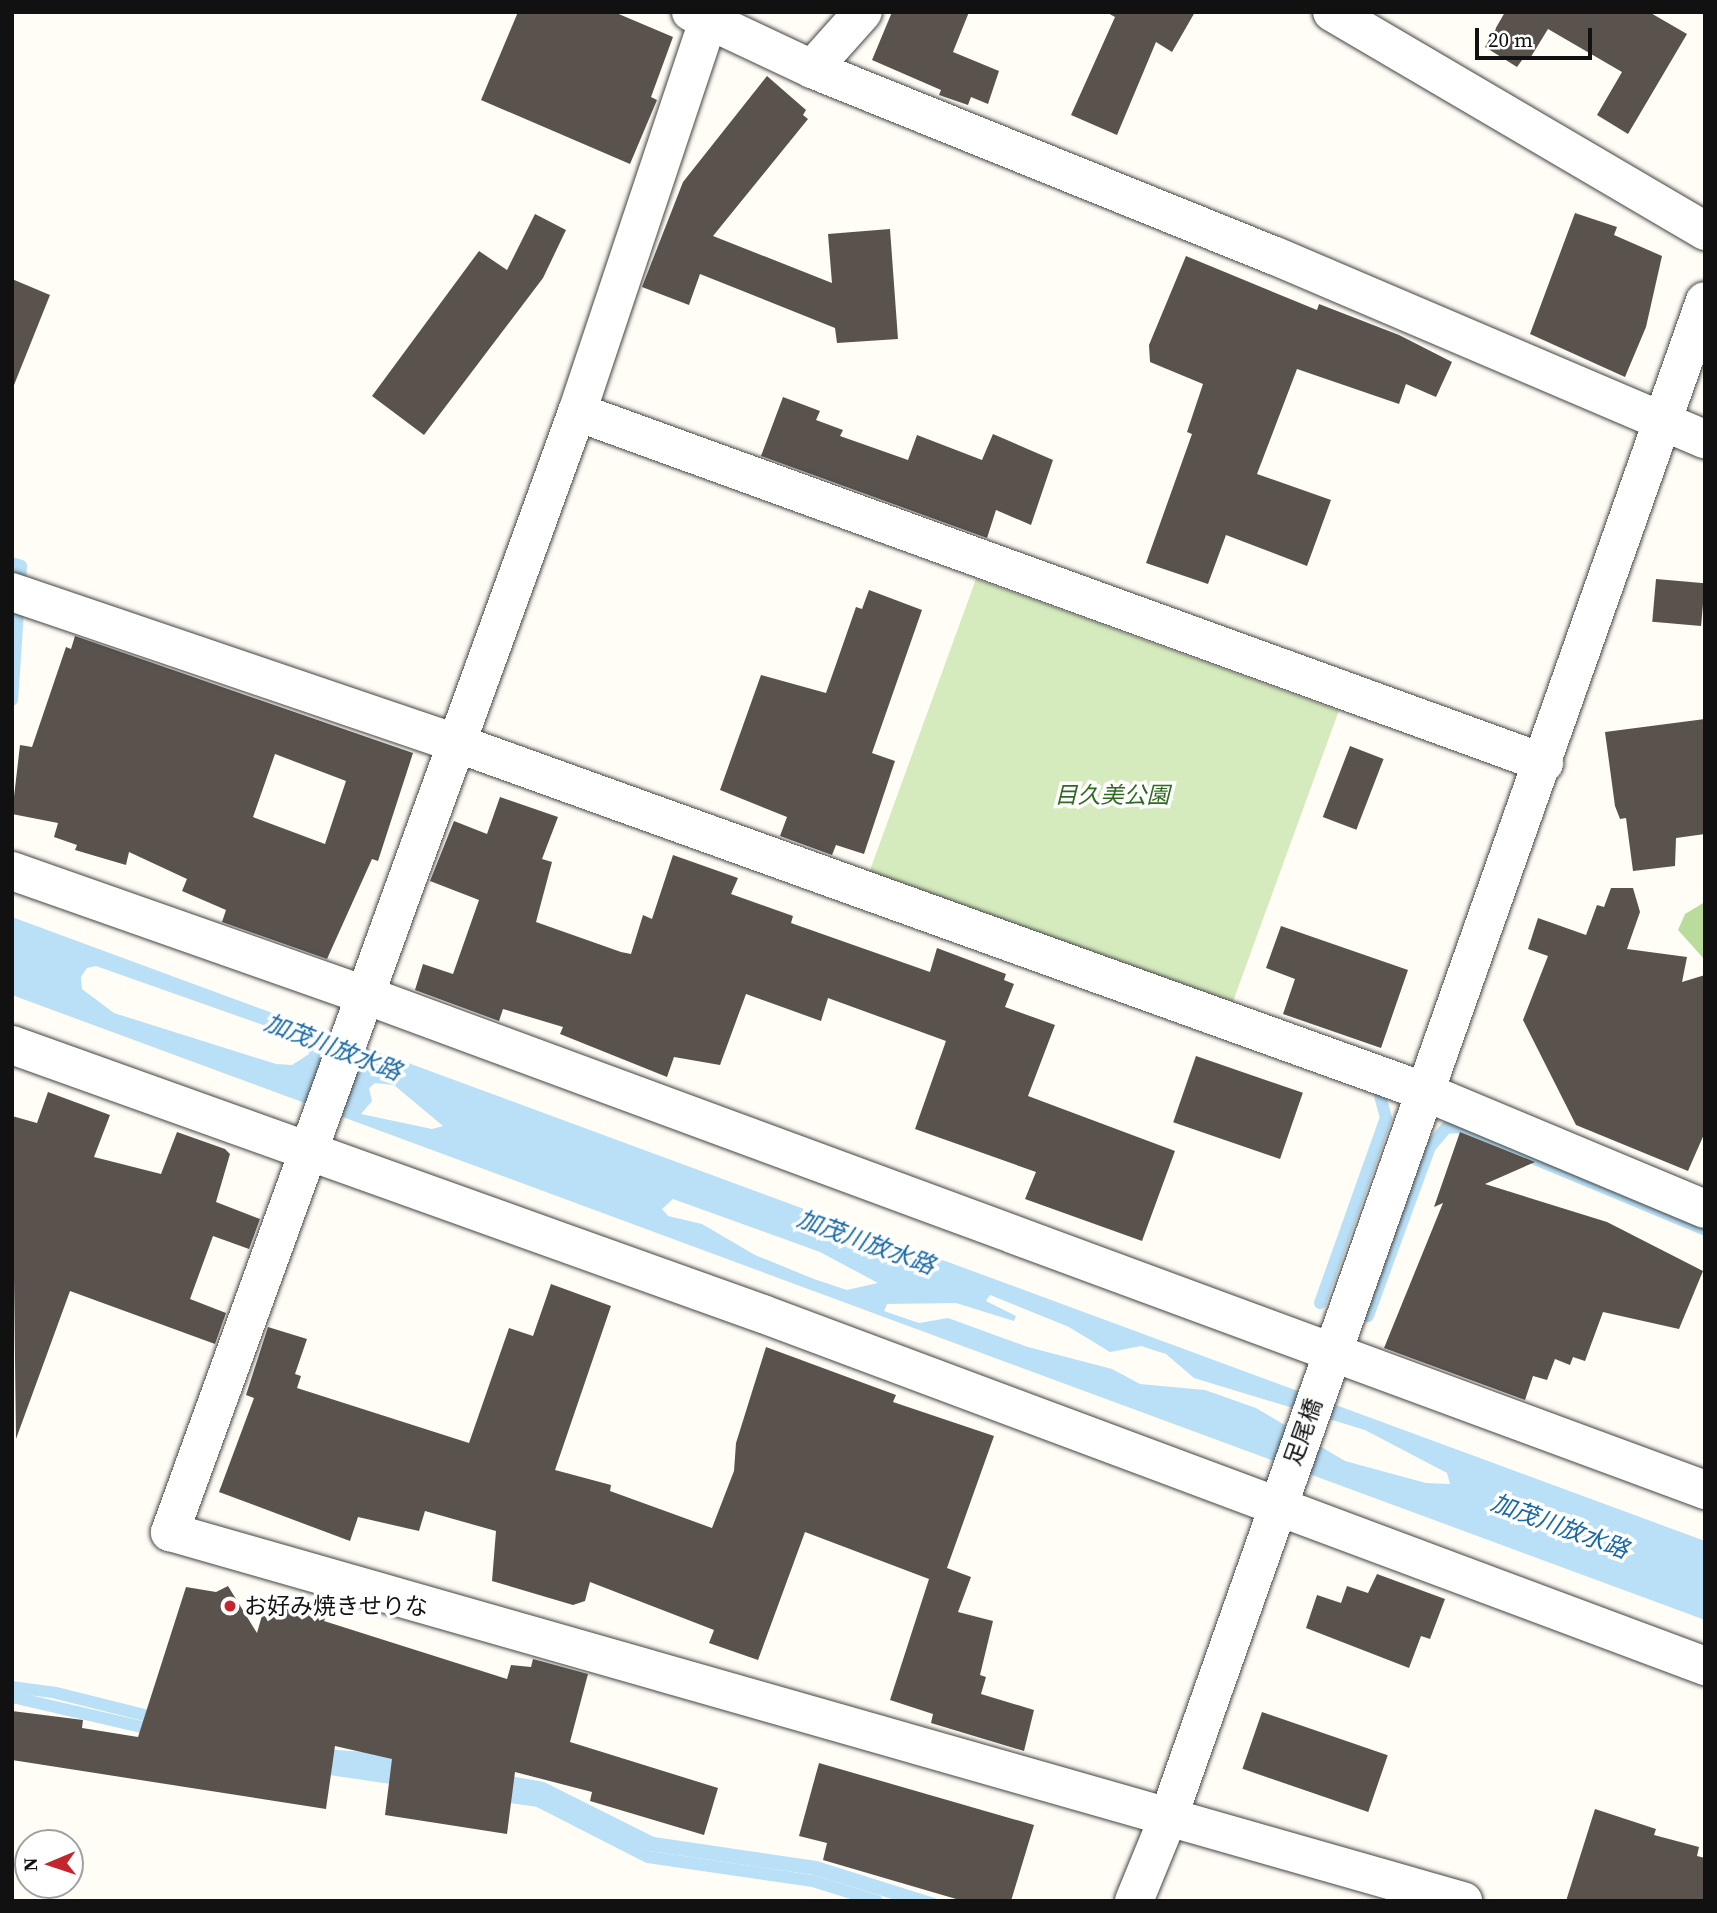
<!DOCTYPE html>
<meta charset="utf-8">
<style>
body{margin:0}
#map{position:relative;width:1717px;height:1913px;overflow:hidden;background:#fffdf5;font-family:"Source Serif 4","Noto Sans JP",serif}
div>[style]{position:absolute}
.green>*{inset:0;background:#d5ebbd;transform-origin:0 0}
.forest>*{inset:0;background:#b9dc9c}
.water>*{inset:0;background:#b9e0f7}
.stream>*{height:12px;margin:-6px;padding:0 6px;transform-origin:6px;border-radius:6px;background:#b9e0f7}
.building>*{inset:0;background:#5a524d;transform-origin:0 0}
.roads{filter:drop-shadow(0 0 2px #444) drop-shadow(0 0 2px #444)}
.street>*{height:38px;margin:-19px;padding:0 19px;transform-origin:19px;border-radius:19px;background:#fff}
.dots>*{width:19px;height:19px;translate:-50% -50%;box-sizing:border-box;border:4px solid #fff;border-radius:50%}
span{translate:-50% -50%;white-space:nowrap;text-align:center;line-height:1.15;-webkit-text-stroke:7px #fff;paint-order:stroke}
.park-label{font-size:23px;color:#2f6b1f;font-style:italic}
.street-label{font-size:23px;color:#111}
.poi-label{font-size:23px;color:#111}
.left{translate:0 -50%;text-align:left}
.water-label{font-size:24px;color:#1768a6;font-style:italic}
.frame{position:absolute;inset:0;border:14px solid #111;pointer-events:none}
.north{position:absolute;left:14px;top:1829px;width:70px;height:70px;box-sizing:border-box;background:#fff;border:2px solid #a0a0a0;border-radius:50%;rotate:268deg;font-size:19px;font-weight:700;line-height:28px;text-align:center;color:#111}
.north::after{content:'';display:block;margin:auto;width:24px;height:32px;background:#c4262e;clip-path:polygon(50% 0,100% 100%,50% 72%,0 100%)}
.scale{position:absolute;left:1475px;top:28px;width:117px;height:32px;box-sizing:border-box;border:4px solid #111;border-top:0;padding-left:9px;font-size:21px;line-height:24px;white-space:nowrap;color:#111;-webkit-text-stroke:5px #fff;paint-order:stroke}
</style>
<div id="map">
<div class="green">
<i style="left:976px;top:579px;width:386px;height:315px;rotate:20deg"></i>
</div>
<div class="forest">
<i style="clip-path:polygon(1705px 902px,1705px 960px,1678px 930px,1685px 914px)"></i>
</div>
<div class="water">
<i style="clip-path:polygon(evenodd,12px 917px,1705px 1541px,1705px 1620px,12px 995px,12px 917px,96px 966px,297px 1037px,307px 1042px,309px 1054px,292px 1065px,276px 1064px,114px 1013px,82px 989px,81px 977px,87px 968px,96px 966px,12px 917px,375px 1083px,394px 1085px,443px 1126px,432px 1129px,361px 1114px,372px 1101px,369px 1088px,375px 1083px,12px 917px,673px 1199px,820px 1252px,878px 1283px,847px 1290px,814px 1279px,755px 1255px,702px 1224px,668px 1216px,662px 1209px,673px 1199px,12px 917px,990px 1295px,1069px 1327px,1110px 1352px,1141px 1346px,1166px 1354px,1194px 1378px,1365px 1430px,1447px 1473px,1450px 1484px,1426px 1483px,1345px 1461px,1256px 1408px,1205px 1390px,1140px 1384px,1112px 1369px,1028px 1347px,948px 1318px,919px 1323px,884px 1311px,887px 1304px,956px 1303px,1014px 1321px,1016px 1316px,986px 1301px,990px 1295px)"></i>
<i style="clip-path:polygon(12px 1681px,57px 1687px,297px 1747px,379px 1753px,544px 1782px,654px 1837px,817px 1861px,944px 1901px,898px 1901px,814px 1875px,649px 1851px,540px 1796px,295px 1759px,52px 1698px,12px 1693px)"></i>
</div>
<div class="stream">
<i style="left:12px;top:563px;width:9px;rotate:18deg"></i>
<i style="left:21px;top:566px;width:134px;rotate:93.8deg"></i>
<i style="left:1320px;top:1303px;width:196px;rotate:-70.4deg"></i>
<i style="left:1386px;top:1118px;width:23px;rotate:-105deg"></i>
<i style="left:1368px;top:1316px;width:180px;rotate:-69.9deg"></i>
<i style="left:1430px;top:1147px;width:25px;rotate:-50deg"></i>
<i style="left:1446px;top:1128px;width:12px;rotate:-5deg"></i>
<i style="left:1458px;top:1127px;width:268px;rotate:22.6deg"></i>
<i style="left:12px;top:1697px;width:147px;rotate:13deg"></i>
<i style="left:316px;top:1767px;width:90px;rotate:8.3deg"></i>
<i style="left:496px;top:1795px;width:42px;rotate:8.1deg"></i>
<i style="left:538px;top:1801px;width:123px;rotate:27deg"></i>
<i style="left:648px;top:1857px;width:167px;rotate:8.3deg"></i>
<i style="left:813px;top:1881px;width:67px;rotate:17.4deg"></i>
</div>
<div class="building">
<i style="clip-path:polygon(518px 12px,614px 12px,673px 37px,651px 97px,657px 100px,630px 164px,481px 100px)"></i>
<i style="clip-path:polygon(892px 12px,969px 12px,953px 52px,999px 71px,988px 104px,971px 97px,968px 105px,939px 95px,941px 90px,872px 60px)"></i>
<i style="clip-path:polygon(1106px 12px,1195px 12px,1172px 52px,1156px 42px,1117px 135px,1071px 115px,1115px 17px)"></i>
<i style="clip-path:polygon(1505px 12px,1649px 12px,1687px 34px,1628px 134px,1597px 115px,1622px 72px,1548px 29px,1529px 60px,1525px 56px,1517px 67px,1485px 47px)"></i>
<i style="clip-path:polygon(767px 76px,806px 110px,803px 115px,808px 119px,713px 236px,832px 283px,828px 234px,890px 229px,898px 339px,837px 343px,835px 328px,700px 274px,689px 305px,642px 287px,683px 182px)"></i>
<i style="clip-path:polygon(1575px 213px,1617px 227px,1614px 235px,1662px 256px,1646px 327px,1625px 377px,1530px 334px)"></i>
<i style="clip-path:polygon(535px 214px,566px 230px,543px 278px,424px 435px,372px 396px,479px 251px,507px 270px)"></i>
<i style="clip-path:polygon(1186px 256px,1317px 310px,1319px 304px,1399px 335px,1452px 362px,1436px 397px,1406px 384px,1399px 404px,1297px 369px,1257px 474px,1331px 500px,1307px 566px,1226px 535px,1208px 584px,1146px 563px,1192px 434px,1187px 432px,1203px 384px,1150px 362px,1149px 345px)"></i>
<i style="clip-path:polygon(12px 279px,50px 295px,12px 390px)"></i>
<i style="clip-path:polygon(783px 397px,820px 411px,816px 420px,843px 430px,840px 436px,908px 460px,917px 435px,982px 460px,993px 434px,1053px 460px,1031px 525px,996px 510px,987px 538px,761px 456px)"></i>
<i style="left:1656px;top:579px;width:49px;height:43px;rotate:5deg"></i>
<i style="clip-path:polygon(869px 590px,922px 610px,872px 753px,895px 761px,864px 854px,836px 845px,832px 855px,780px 836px,787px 817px,720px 790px,761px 675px,826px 693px,856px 607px,862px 609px)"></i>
<i style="clip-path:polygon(evenodd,75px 636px,413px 753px,378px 861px,372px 859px,327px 959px,222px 922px,226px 910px,182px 891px,187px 879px,129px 852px,126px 865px,75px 850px,77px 845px,54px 837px,58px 823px,12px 814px,20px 745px,32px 747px,66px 647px,71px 649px,75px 636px,275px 754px,346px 781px,325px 844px,253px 817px,275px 754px)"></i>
<i style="clip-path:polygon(1705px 719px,1705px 834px,1676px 838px,1675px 866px,1633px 871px,1626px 818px,1620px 819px,1615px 806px,1605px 732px)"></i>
<i style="left:1350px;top:746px;width:36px;height:76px;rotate:21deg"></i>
<i style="clip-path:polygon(500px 797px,558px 817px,542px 859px,552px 862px,536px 922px,621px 952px,631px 954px,643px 915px,652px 919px,673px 855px,738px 878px,731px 894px,793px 916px,791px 923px,930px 972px,937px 948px,1006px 974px,1004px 980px,1014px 984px,1005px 1007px,1055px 1025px,1028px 1096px,1175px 1151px,1142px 1241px,1025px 1199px,1036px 1172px,915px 1129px,946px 1041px,828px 998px,821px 1021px,746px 994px,720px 1065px,674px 1057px,667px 1077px,560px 1034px,563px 1027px,503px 1009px,499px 1021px,415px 990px,423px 964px,453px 974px,479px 900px,430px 881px,454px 821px,487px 834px)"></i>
<i style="clip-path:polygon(1611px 888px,1633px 888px,1640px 912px,1627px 949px,1687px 957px,1682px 982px,1705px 975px,1705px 1132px,1688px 1171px,1576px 1125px,1523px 1020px,1548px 956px,1528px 949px,1538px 918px,1586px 935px,1597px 905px,1604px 907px)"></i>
<i style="clip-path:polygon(1281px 926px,1408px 970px,1381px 1048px,1283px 1014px,1295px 979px,1266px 968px)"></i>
<i style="left:1196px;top:1056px;width:113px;height:70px;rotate:19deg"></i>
<i style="clip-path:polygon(48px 1092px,110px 1115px,94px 1157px,161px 1174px,177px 1132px,225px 1149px,230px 1154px,216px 1202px,260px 1219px,249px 1249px,213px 1236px,190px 1299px,226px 1313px,215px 1344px,70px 1291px,16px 1439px,12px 1116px,37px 1123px)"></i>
<i style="clip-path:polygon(1460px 1132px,1535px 1162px,1485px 1184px,1607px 1222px,1703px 1271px,1679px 1329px,1603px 1312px,1585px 1361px,1573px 1357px,1570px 1365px,1555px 1359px,1547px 1380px,1533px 1376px,1525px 1400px,1384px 1348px,1443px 1203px,1434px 1207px)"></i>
<i style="clip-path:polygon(551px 1284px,611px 1306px,555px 1470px,611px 1485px,610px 1491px,712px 1528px,734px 1471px,736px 1443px,766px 1347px,896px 1395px,893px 1402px,994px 1436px,947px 1568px,971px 1577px,958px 1612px,993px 1621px,980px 1675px,986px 1677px,981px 1694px,1034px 1710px,1024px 1751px,931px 1723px,933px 1714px,890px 1700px,929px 1579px,805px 1532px,758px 1660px,709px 1643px,714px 1630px,590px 1582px,585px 1601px,573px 1605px,492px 1581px,496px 1531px,425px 1511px,419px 1531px,358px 1517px,350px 1541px,219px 1492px,254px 1398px,246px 1395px,268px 1327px,307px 1339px,295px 1374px,301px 1376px,297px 1388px,469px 1443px,509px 1328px,533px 1336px)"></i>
<i style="clip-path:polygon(1377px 1574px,1445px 1599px,1430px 1639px,1421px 1636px,1409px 1668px,1306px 1628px,1317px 1595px,1341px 1603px,1347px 1586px,1368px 1593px)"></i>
<i style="clip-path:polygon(228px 1586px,257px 1633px,267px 1598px,327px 1614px,324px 1621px,507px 1679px,511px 1665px,531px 1667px,533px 1659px,588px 1674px,570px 1742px,718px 1788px,704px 1835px,590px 1801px,592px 1792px,515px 1772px,507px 1834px,385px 1815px,392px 1759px,335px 1746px,326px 1809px,12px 1760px,12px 1711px,83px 1720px,82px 1728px,138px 1737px,186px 1587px,216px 1592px)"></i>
<i style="left:1262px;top:1712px;width:133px;height:60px;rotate:19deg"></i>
<i style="clip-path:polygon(819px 1763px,1034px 1825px,1011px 1901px,963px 1901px,823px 1860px,827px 1843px,799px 1836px)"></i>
<i style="clip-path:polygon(1595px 1809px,1656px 1829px,1654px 1835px,1699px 1847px,1697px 1856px,1705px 1858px,1705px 1901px,1566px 1901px)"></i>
</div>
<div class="roads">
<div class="street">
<i style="left:691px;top:12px;width:134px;rotate:25.2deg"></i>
<i style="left:812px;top:69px;width:497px;rotate:22deg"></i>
<i style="left:1273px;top:255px;width:470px;rotate:23.1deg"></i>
<i style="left:711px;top:12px;width:422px;rotate:108.5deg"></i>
<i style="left:577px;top:412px;width:1192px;rotate:109.97deg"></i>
<i style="left:170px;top:1532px;width:1345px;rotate:15.93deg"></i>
<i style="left:1332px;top:12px;width:433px;rotate:30.4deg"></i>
<i style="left:812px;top:69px;width:76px;rotate:-48.2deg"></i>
<i style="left:577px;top:412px;width:1029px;rotate:19.95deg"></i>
<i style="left:12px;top:592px;width:469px;rotate:18.8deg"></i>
<i style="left:456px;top:743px;width:1028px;rotate:19.79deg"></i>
<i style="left:1423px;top:1091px;width:306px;rotate:22.7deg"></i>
<i style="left:12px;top:871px;width:374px;rotate:19.4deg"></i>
<i style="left:365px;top:995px;width:1429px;rotate:20.27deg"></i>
<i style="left:12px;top:1045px;width:798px;rotate:19.71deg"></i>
<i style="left:763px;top:1314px;width:1006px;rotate:20.49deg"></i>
<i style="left:1134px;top:1901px;width:90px;rotate:-67.7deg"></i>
<i style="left:1168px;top:1818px;width:1609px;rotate:-70.51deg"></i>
</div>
</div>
<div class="dots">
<i style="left:230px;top:1606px;background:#c4262e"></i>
</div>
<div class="park-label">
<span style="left:1112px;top:795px">目久美公園</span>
</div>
<div class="street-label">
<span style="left:1303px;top:1432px;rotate:-70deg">足尾橋</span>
</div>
<div class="poi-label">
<span class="left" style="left:244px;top:1606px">お好み焼きせりな</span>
</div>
<div class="water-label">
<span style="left:333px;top:1047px;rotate:21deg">加茂川放水路</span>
<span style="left:866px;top:1242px;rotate:20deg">加茂川放水路</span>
<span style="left:1560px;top:1526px;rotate:20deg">加茂川放水路</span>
</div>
<div class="frame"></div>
<div class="north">N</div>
<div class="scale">20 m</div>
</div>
